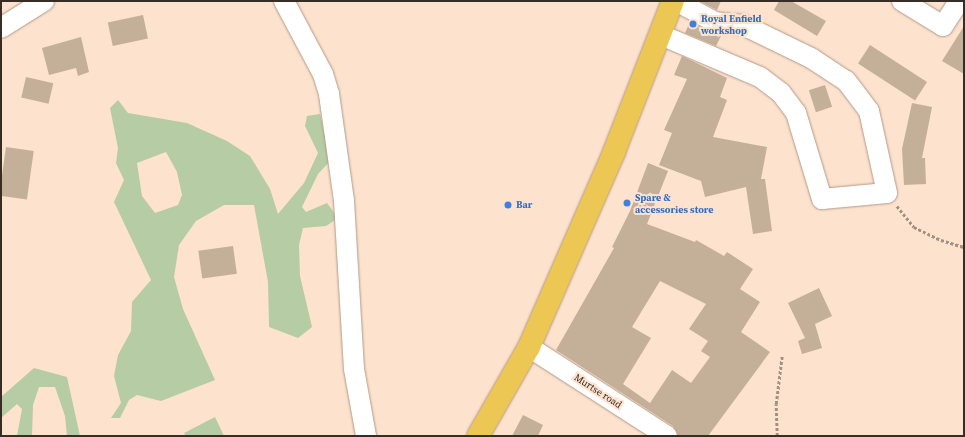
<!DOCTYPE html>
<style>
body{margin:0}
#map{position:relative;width:965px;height:437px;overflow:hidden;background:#fde2ce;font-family:"Source Serif 4",serif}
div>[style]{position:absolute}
.green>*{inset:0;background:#b6cca4}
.building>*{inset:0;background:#c4b098;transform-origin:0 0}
.path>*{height:2.5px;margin-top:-1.25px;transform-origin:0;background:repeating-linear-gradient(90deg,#a39081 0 3px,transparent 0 5px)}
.roads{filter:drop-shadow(0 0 1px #b39a87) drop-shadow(0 0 1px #b39a87)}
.minor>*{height:20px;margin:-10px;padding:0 10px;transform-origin:10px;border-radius:10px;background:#fff}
.highway>*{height:22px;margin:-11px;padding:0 11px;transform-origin:11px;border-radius:11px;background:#ecc753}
.dots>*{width:11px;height:11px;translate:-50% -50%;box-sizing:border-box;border:2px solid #fde2ce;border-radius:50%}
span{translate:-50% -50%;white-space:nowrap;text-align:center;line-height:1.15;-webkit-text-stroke:4px #fde2ce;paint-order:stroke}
.shop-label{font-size:10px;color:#366cbe;font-weight:700}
.left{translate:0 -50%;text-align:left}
.street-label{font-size:10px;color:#372d25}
.frame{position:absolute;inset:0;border:2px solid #372d25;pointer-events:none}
</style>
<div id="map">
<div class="green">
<i style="clip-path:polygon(evenodd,118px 100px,128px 113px,187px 123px,227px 141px,250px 156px,270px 189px,278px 214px,304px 183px,318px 153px,305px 126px,307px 116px,320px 114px,331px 160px,318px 174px,302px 207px,306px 212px,327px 203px,338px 218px,326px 226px,303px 228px,299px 245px,300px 276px,312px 327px,298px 338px,269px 327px,268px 282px,254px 205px,224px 205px,196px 221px,179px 245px,174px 277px,183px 309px,215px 380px,161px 401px,137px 395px,129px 400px,120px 418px,111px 418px,121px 403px,114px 376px,118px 355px,131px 331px,132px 302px,151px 280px,114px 202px,124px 180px,116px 163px,118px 148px,110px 108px,118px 100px,166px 152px,177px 172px,182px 195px,178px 205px,155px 213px,142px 196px,137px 163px,166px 152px)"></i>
<i style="clip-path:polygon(34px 368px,67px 377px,80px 436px,67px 436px,65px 416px,55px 387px,39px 387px,33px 405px,32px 436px,17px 436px,22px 409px,17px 404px,1px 418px,1px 397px)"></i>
<i style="clip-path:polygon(215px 417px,224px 436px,186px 436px,184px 433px)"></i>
</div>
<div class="building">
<i style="clip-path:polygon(700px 1px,721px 1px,717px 10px)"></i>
<i style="clip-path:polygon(779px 1px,791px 1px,826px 21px,817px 36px,774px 10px)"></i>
<i style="left:143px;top:15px;width:24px;height:36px;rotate:78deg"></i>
<i style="clip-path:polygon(690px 22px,710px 32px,722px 34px,716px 46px,685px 33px)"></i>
<i style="clip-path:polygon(964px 26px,964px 74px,942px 61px)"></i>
<i style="clip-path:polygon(81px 37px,89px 72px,78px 76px,76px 68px,49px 75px,42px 48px)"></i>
<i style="left:870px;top:45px;width:68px;height:22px;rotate:33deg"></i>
<i style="clip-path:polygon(682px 56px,727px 78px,720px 97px,727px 100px,713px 137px,767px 147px,761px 179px,765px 179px,772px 231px,753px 234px,746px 187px,705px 197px,701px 181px,659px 165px,672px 133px,664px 130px,687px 79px,674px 75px)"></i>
<i style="left:26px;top:77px;width:28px;height:21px;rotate:13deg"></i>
<i style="left:825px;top:85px;width:23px;height:17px;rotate:72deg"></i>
<i style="clip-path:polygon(912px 103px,932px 107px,922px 158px,925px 158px,926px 184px,904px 185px,902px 149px)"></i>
<i style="left:6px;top:147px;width:28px;height:49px;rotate:8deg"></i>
<i style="clip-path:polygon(evenodd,648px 163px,668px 171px,647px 224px,695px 242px,696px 240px,724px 256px,727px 252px,753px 269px,740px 289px,760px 302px,741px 332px,770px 352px,708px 436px,678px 436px,673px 426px,556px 350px,614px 248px,612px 247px,630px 211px,648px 163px,660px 281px,706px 304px,689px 329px,708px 341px,701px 351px,710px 357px,691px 383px,672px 370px,650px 403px,623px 384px,651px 338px,632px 327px,660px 281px)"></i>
<i style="left:233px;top:246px;width:28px;height:35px;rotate:82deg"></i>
<i style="clip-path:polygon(819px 288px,832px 316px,815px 324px,822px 348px,802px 354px,798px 341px,805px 338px,788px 303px)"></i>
<i style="clip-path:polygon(523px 415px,543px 425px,538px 436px,512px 436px)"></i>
</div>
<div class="path">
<i style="left:897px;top:206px;width:27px;rotate:51deg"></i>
<i style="left:914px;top:227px;width:30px;rotate:26deg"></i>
<i style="left:941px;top:240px;width:24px;rotate:17deg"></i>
<i style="left:777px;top:436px;width:32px;rotate:-92deg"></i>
<i style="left:776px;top:404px;width:48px;rotate:-82.9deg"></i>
</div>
<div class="roads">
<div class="minor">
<i style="left:284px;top:1px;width:83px;rotate:61.9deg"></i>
<i style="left:323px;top:74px;width:21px;rotate:73deg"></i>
<i style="left:329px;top:94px;width:108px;rotate:82deg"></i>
<i style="left:344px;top:201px;width:168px;rotate:86.6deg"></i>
<i style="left:354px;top:369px;width:68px;rotate:79.8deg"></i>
<i style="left:902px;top:1px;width:48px;rotate:31.4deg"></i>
<i style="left:943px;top:26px;width:30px;rotate:-57deg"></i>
<i style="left:1px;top:28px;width:51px;rotate:-32.1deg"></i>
<i style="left:661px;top:35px;width:108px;rotate:23deg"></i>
<i style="left:760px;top:77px;width:26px;rotate:37deg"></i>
<i style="left:781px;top:93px;width:25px;rotate:53deg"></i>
<i style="left:796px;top:113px;width:90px;rotate:73.2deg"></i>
<i style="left:822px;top:199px;width:65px;rotate:-5.3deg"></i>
<i style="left:887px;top:193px;width:84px;rotate:-102.4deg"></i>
<i style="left:869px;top:111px;width:38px;rotate:-127deg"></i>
<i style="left:846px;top:81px;width:42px;rotate:-146.7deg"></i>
<i style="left:811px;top:58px;width:76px;rotate:-154.1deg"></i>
<i style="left:743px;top:25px;width:28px;rotate:-174deg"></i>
<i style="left:715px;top:22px;width:44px;rotate:-151.7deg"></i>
<i style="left:529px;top:347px;width:164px;rotate:32.8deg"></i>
</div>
<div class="highway">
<i style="left:478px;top:436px;width:103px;rotate:-60.2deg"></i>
<i style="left:529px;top:347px;width:213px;rotate:-66.4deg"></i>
<i style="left:614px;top:152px;width:162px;rotate:-68.7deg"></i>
</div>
</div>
<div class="dots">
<i style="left:693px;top:24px;background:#3f7fe0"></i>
<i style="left:627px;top:203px;background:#3f7fe0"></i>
<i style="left:508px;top:205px;background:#3f7fe0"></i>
</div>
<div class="shop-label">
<span class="left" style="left:701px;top:24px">Royal Enfield<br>workshop</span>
<span class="left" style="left:635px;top:203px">Spare &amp;<br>accessories store</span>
<span class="left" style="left:516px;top:205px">Bar</span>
</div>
<div class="street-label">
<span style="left:598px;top:391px;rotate:33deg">Murtse road</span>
</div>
<div class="frame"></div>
</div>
